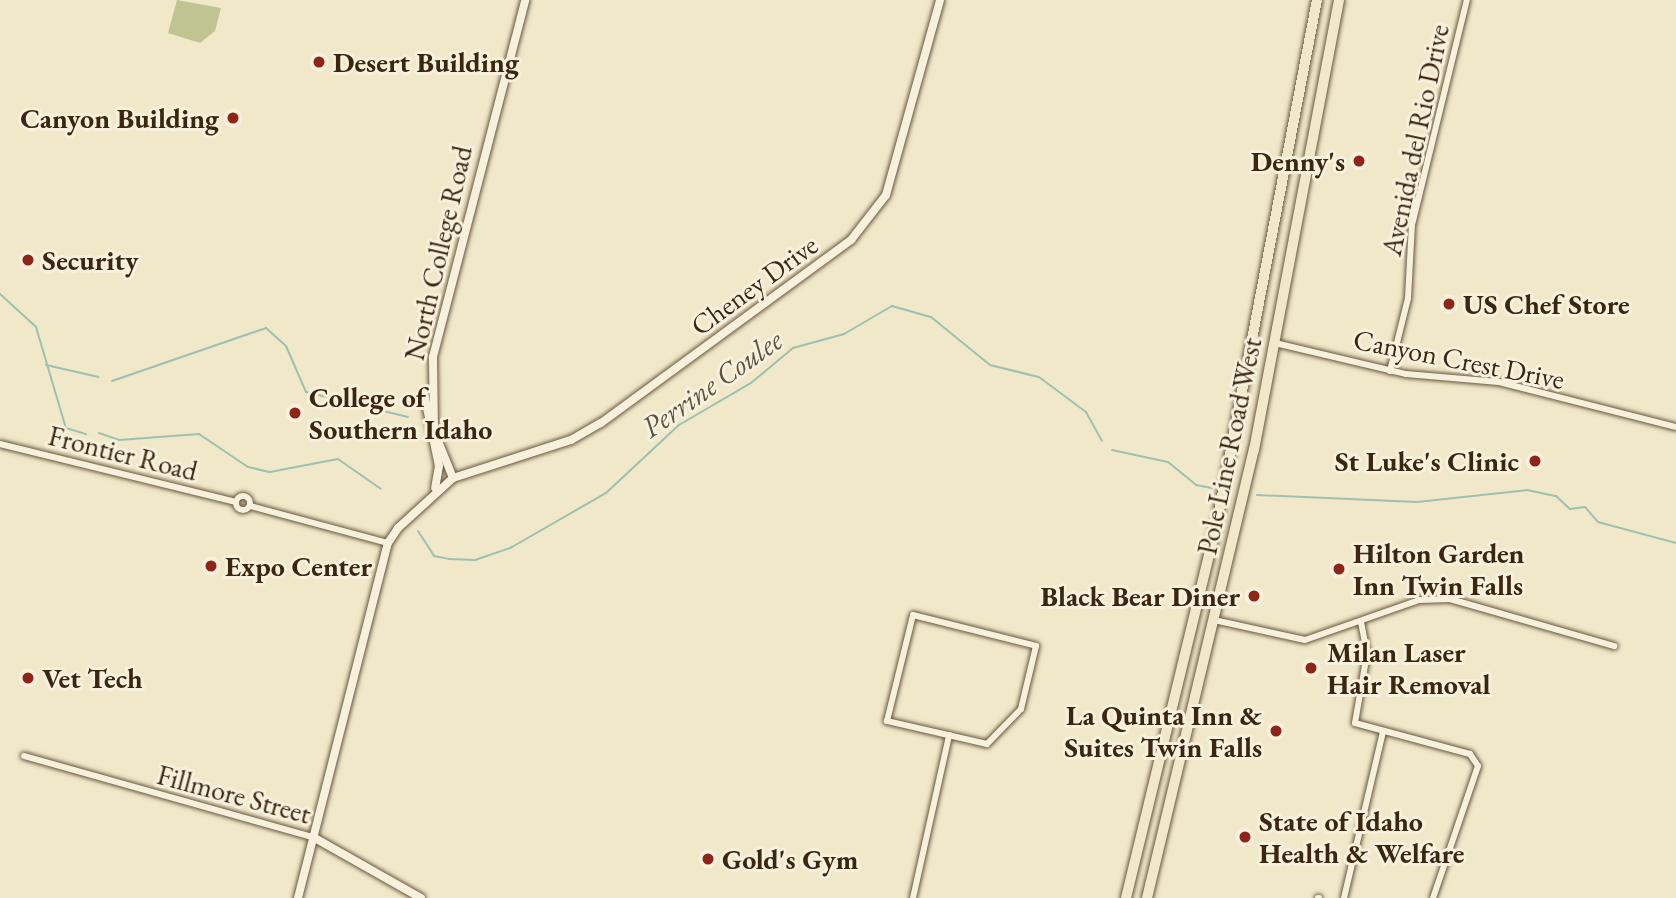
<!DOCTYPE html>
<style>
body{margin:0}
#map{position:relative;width:1676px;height:898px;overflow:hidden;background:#f1e8ca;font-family:"EB Garamond",serif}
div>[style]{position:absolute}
.green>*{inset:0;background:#c0c493}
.stream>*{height:2px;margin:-1px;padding:0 1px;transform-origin:1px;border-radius:1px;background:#9cc1b0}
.roads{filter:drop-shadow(0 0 2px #68573e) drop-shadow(0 0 2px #68573e)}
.street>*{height:6px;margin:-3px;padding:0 3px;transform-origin:3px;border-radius:3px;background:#f6f0dd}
.street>.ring{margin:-3px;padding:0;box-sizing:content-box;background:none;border:6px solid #f6f0dd;border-radius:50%}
.secondary>*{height:8px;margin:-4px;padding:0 4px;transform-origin:4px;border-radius:4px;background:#f6f0dd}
.highway>*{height:10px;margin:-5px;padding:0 5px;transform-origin:5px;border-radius:5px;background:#f1e8ca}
.dots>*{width:19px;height:19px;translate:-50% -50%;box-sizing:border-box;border:4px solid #f6f0dd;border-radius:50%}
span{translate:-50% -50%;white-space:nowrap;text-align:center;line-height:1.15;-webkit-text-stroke:6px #f6f0dd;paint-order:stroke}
.poi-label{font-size:28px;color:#3b2710;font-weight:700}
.left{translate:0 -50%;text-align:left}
.right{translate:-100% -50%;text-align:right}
.street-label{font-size:28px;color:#3b2710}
.water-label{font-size:30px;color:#585540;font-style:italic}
</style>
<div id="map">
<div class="green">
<i style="clip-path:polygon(177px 0,221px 8px,215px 31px,200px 43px,168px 33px)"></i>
</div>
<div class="stream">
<i style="left:0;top:294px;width:49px;rotate:42.5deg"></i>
<i style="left:36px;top:327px;width:105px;rotate:73.5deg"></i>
<i style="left:66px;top:428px;width:21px;rotate:17deg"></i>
<i style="left:46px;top:365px;width:54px;rotate:12.8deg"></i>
<i style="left:112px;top:381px;width:163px;rotate:-19deg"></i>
<i style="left:266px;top:328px;width:27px;rotate:42deg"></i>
<i style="left:286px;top:346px;width:50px;rotate:66.5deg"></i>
<i style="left:306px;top:392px;width:105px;rotate:13.8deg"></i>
<i style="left:99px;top:433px;width:21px;rotate:19deg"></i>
<i style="left:119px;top:440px;width:80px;rotate:-4.3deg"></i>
<i style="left:199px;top:434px;width:59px;rotate:34deg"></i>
<i style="left:248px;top:467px;width:23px;rotate:13deg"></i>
<i style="left:270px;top:472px;width:69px;rotate:-10.8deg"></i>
<i style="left:338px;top:459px;width:52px;rotate:34.9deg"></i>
<i style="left:1112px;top:450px;width:57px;rotate:12.1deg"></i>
<i style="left:1168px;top:462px;width:36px;rotate:39deg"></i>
<i style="left:1196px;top:485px;width:16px;rotate:11deg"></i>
<i style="left:1257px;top:495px;width:160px;rotate:2.5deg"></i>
<i style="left:1417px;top:502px;width:111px;rotate:-6.2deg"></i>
<i style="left:1527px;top:490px;width:30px;rotate:12deg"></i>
<i style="left:1556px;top:496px;width:19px;rotate:43deg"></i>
<i style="left:1570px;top:509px;width:15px;rotate:-8deg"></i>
<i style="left:1585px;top:507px;width:20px;rotate:49deg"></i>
<i style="left:1598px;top:522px;width:81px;rotate:15.1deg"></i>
<i style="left:418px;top:531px;width:30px;rotate:57deg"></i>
<i style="left:434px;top:556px;width:15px;rotate:11deg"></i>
<i style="left:449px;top:559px;width:26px;rotate:2deg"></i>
<i style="left:475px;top:560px;width:39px;rotate:-19deg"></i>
<i style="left:512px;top:547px;width:108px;rotate:-29.9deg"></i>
<i style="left:606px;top:493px;width:100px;rotate:-43deg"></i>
<i style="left:679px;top:425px;width:83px;rotate:-30.3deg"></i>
<i style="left:751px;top:383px;width:55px;rotate:-39.8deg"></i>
<i style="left:793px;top:348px;width:53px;rotate:-15.4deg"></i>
<i style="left:844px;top:334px;width:56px;rotate:-30.3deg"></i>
<i style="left:892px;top:306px;width:41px;rotate:15.8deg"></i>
<i style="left:931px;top:317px;width:76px;rotate:39.1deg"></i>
<i style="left:990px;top:365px;width:50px;rotate:13.8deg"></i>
<i style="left:1039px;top:377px;width:59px;rotate:36.7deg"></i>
<i style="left:1086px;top:412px;width:33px;rotate:61deg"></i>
</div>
<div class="roads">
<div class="street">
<i style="left:1275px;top:343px;width:135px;rotate:13.3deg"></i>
<i style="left:1406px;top:374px;width:93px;rotate:4.9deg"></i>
<i style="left:1499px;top:382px;width:183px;rotate:14.3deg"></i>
<i style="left:1390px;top:371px;width:75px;rotate:-76.1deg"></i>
<i style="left:1408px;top:298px;width:73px;rotate:-86.9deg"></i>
<i style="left:1412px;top:225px;width:232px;rotate:-76.3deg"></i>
<i style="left:0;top:444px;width:243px;rotate:13.8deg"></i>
<i class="ring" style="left:236px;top:496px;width:8px;height:8px"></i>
<i style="left:250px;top:506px;width:143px;rotate:15deg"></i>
<i style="left:913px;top:615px;width:127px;rotate:14.1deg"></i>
<i style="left:1036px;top:646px;width:65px;rotate:103.4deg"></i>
<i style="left:1021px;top:709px;width:49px;rotate:134.2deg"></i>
<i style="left:987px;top:744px;width:103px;rotate:-167deg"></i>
<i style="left:887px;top:721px;width:109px;rotate:-76.2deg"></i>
<i style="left:1214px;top:620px;width:93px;rotate:12.4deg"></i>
<i style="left:1305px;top:640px;width:121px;rotate:-19.3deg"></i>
<i style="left:1419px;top:600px;width:31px;rotate:-2deg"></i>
<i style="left:1450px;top:599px;width:171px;rotate:16deg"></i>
<i style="left:1361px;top:622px;width:33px;rotate:79deg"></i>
<i style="left:1367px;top:654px;width:70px;rotate:99.9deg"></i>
<i style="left:1355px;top:723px;width:119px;rotate:15.1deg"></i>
<i style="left:1470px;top:754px;width:14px;rotate:56deg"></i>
<i style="left:1478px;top:766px;width:139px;rotate:108.8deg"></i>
<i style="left:24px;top:756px;width:300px;rotate:15.7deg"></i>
<i style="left:913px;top:898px;width:167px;rotate:-77.5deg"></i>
<i style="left:1318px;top:898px;width:1px"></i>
<i style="left:1344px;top:898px;width:171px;rotate:-76.8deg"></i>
</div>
<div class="secondary">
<i style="left:425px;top:398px;width:69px;rotate:78.4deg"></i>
<i style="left:439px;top:466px;width:22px;rotate:100deg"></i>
<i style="left:453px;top:478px;width:51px;rotate:-112deg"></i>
<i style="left:434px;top:431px;width:74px;rotate:-90.8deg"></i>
<i style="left:433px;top:357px;width:369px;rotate:-75.5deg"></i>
<i style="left:313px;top:837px;width:124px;rotate:29.5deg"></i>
<i style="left:298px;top:898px;width:366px;rotate:-75.8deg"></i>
<i style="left:388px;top:543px;width:18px;rotate:-56deg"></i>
<i style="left:398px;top:528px;width:74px;rotate:-42.3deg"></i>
<i style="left:453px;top:478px;width:124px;rotate:-17.9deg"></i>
<i style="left:571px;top:440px;width:34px;rotate:-30deg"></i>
<i style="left:601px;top:423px;width:310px;rotate:-36.2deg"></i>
<i style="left:851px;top:240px;width:57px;rotate:-52.1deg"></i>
<i style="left:886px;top:195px;width:202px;rotate:-74.5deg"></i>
</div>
<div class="highway">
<i style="left:1126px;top:898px;width:387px;rotate:-76.4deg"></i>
<i style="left:1217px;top:522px;width:531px;rotate:-79.16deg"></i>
<i style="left:1147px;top:898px;width:461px;rotate:-76.6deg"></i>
<i style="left:1254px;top:450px;width:458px;rotate:-79.3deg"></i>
</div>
</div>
<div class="dots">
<i style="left:319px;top:62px;background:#8f2418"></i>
<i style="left:233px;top:118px;background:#8f2418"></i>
<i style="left:1359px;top:161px;background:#8f2418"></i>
<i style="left:28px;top:260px;background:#8f2418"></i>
<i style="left:1449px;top:304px;background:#8f2418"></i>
<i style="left:295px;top:413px;background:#8f2418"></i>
<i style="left:1535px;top:461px;background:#8f2418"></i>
<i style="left:211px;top:566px;background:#8f2418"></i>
<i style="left:1339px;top:569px;background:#8f2418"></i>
<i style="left:1254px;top:596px;background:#8f2418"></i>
<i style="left:1311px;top:668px;background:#8f2418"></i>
<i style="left:28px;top:678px;background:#8f2418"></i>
<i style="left:1276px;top:731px;background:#8f2418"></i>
<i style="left:1245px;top:837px;background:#8f2418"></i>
<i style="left:708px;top:859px;background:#8f2418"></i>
</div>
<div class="poi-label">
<span class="left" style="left:333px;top:62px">Desert Building</span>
<span class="right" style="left:219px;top:118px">Canyon Building</span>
<span class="right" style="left:1345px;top:161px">Denny's</span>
<span class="left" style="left:42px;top:260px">Security</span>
<span class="left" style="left:1463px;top:304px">US Chef Store</span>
<span class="left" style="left:309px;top:413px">College of<br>Southern Idaho</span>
<span class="right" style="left:1519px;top:461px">St Luke's Clinic</span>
<span class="left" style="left:1353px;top:569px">Hilton Garden<br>Inn Twin Falls</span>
<span class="left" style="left:225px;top:566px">Expo Center</span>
<span class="right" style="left:1240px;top:596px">Black Bear Diner</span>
<span class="left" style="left:1327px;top:668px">Milan Laser<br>Hair Removal</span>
<span class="left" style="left:42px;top:678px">Vet Tech</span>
<span class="right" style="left:1262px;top:731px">La Quinta Inn &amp;<br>Suites Twin Falls</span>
<span class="left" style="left:1259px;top:837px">State of Idaho<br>Health &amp; Welfare</span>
<span class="left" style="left:722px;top:859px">Gold's Gym</span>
</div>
<div class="street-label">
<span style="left:1415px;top:140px;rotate:-78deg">Avenida del Rio Drive</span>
<span style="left:438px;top:253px;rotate:-77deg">North College Road</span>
<span style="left:754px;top:285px;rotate:-36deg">Cheney Drive</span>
<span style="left:1459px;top:359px;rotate:11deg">Canyon Crest Drive</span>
<span style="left:1229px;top:446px;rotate:-78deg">Pole Line Road West</span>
<span style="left:123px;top:453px;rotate:14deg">Frontier Road</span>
<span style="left:234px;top:794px;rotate:15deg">Fillmore Street</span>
</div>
<div class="water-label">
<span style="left:712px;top:384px;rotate:-35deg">Perrine Coulee</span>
</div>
</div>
